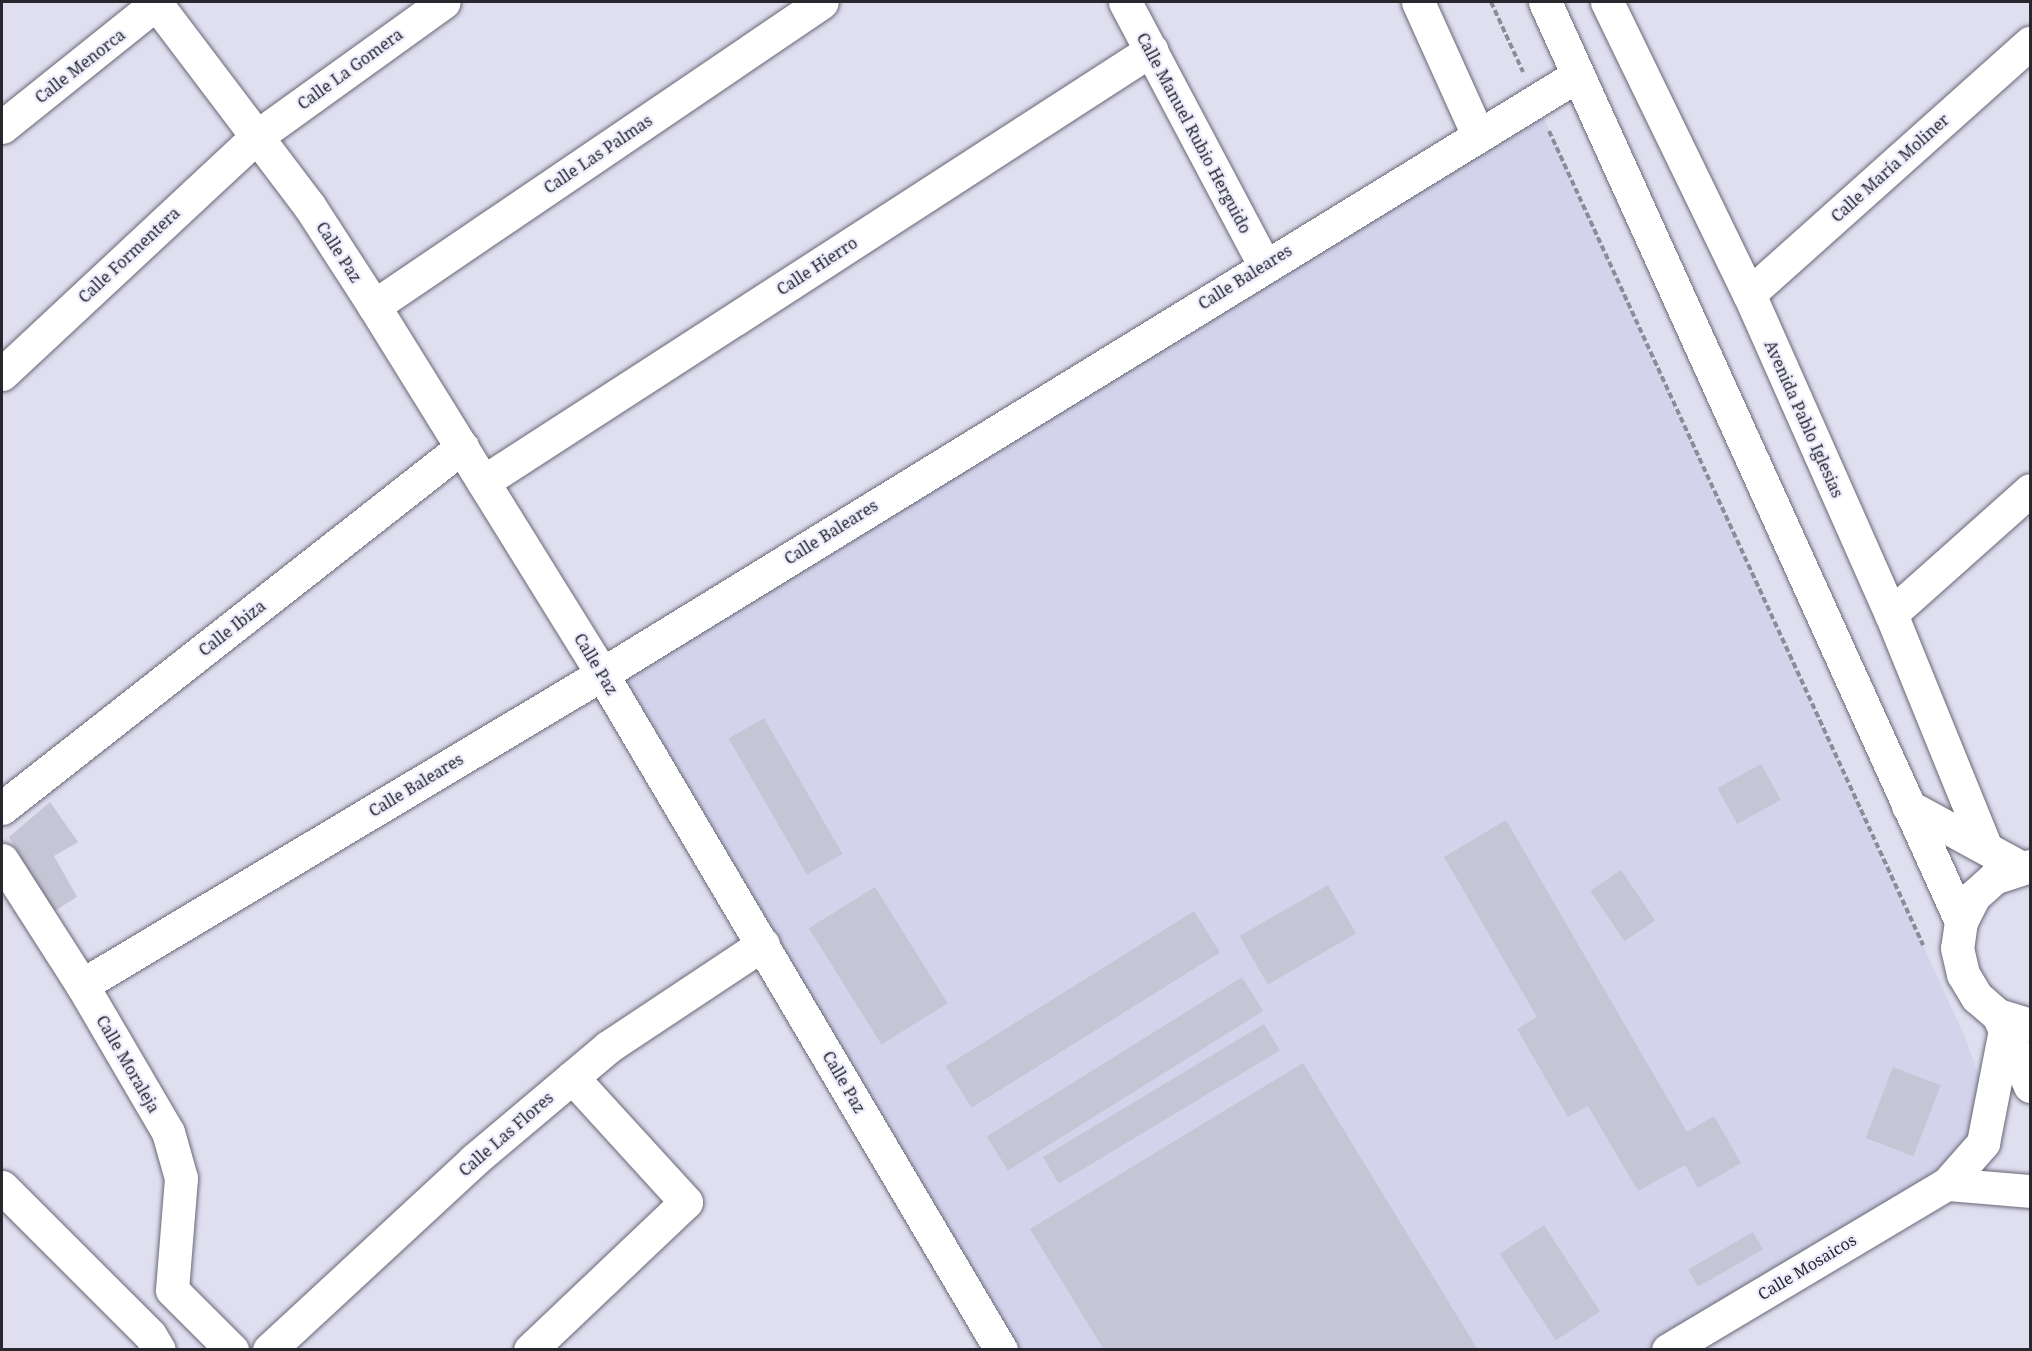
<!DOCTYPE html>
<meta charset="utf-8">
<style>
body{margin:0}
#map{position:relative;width:2032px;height:1351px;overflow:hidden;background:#dfdff0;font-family:"Noto Serif",serif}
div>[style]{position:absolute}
.built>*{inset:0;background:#d3d3eb}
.building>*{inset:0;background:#c5c5d5;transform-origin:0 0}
.path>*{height:4px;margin-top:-2px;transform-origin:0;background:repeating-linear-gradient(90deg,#8c8c98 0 6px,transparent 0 9px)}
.roads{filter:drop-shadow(0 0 2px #686776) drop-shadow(0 0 2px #686776)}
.minor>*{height:33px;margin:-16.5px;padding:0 16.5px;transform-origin:16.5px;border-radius:16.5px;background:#fff}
.major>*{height:33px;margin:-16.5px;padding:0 16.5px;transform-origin:16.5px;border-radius:16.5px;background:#fff}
span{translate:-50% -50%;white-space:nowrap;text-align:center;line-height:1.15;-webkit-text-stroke:4.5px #ececfd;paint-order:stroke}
.street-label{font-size:16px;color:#27272d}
.frame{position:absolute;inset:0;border:3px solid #27272d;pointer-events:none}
</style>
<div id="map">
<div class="built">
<i style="clip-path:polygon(1535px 99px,1966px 1039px,1991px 1111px,1983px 1143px,1668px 1349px,1001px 1349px,602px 674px)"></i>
</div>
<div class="building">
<i style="left:764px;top:718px;width:157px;height:41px;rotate:60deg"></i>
<i style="left:1761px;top:764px;width:41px;height:50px;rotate:61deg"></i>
<i style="clip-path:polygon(50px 802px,78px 842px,54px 856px,77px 897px,53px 912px,9px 837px)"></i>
<i style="clip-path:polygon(1506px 820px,1687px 1132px,1714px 1116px,1741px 1163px,1698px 1188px,1685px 1165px,1638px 1191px,1588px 1106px,1568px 1117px,1517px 1029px,1537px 1017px,1444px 857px)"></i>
<i style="left:1621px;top:870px;width:61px;height:37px;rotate:56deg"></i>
<i style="left:1328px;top:885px;width:56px;height:102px;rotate:60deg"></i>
<i style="left:875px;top:887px;width:137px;height:78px;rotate:58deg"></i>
<i style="left:1194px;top:911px;width:49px;height:293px;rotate:58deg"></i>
<i style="left:1242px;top:977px;width:40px;height:301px;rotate:58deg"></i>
<i style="left:1264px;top:1024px;width:31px;height:258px;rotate:59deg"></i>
<i style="clip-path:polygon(1303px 1063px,1478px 1350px,1104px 1350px,1030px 1229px)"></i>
<i style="left:1893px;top:1067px;width:51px;height:76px;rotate:21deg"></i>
<i style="left:1544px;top:1225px;width:103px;height:53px;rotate:57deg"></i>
<i style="left:1753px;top:1232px;width:20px;height:75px;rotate:60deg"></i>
</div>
<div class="path">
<i style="left:1491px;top:2px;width:77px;rotate:65.4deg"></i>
<i style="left:1549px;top:131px;width:896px;rotate:65.32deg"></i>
</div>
<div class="roads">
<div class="minor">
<i style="left:155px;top:2px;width:257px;rotate:52.9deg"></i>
<i style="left:310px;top:207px;width:118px;rotate:57.1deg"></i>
<i style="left:374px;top:306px;width:433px;rotate:58.2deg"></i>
<i style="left:602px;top:674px;width:785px;rotate:59.45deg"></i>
<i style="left:1125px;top:2px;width:297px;rotate:62.1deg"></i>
<i style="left:1418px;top:2px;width:146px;rotate:65.7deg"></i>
<i style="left:1607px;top:2px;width:325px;rotate:64.1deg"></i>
<i style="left:1749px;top:294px;width:350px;rotate:66.1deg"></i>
<i style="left:1891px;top:614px;width:249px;rotate:67.9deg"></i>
<i style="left:2px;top:127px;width:198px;rotate:-38.7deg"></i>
<i style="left:1749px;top:294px;width:377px;rotate:-41.8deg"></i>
<i style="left:374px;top:306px;width:541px;rotate:-34.16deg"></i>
<i style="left:2px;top:374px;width:347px;rotate:-43deg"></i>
<i style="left:256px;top:137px;width:231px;rotate:-35.7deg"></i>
<i style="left:483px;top:482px;width:796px;rotate:-32.89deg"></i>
<i style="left:1891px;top:614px;width:186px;rotate:-41.7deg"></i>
<i style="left:2px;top:808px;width:585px;rotate:-38.12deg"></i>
<i style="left:2px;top:860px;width:148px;rotate:57.4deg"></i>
<i style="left:82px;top:985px;width:170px;rotate:59.7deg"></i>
<i style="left:168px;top:1132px;width:48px;rotate:74.2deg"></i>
<i style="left:181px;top:1178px;width:112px;rotate:94.6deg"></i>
<i style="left:82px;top:985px;width:606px;rotate:-30.88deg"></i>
<i style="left:602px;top:674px;width:1145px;rotate:-31.54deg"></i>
<i style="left:1947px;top:1184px;width:83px;rotate:4.8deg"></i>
<i style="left:2px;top:1187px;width:209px;rotate:45deg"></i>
<i style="left:150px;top:1335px;width:17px;rotate:59deg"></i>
<i style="left:172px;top:1290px;width:85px;rotate:45deg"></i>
<i style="left:269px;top:1350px;width:280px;rotate:-42.8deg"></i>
<i style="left:474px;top:1160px;width:175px;rotate:-40.1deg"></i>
<i style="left:608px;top:1047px;width:186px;rotate:-33.6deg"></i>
<i style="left:530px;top:1350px;width:215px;rotate:-43.5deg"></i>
<i style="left:686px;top:1202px;width:169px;rotate:-132.4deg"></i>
<i style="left:1668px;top:1350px;width:325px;rotate:-30.8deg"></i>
<i style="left:1947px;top:1184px;width:55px;rotate:-48.7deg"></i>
<i style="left:1983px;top:1143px;width:110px;rotate:-79deg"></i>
</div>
<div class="major">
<i style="left:1545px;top:2px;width:1009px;rotate:65.65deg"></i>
<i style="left:1908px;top:806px;width:128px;rotate:28.6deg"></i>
<i style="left:2030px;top:866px;width:38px;rotate:162deg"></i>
<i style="left:1994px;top:878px;width:27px;rotate:138deg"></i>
<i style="left:1974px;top:896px;width:28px;rotate:117deg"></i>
<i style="left:1961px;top:921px;width:27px;rotate:98deg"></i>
<i style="left:1957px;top:948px;width:27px;rotate:77deg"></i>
<i style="left:1963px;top:974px;width:27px;rotate:59deg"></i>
<i style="left:1977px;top:997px;width:28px;rotate:41deg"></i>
<i style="left:1998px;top:1015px;width:34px;rotate:17deg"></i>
<i style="left:1998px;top:1015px;width:78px;rotate:65.7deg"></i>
</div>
</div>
<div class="street-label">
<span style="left:80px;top:66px;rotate:-38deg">Calle Menorca</span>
<span style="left:350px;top:69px;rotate:-36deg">Calle La Gomera</span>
<span style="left:1194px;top:133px;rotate:62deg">Calle Manuel Rubio Herguido</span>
<span style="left:598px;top:154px;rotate:-34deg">Calle Las Palmas</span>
<span style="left:1890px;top:168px;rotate:-42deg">Calle María Moliner</span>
<span style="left:339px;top:252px;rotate:57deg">Calle Paz</span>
<span style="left:129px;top:255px;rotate:-43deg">Calle Formentera</span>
<span style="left:817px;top:266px;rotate:-33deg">Calle Hierro</span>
<span style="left:1245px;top:277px;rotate:-32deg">Calle Baleares</span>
<span style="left:1804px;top:419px;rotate:66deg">Avenida Pablo Iglesias</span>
<span style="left:831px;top:532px;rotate:-32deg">Calle Baleares</span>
<span style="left:232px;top:628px;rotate:-38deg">Calle Ibiza</span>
<span style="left:596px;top:664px;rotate:59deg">Calle Paz</span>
<span style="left:416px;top:785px;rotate:-31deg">Calle Baleares</span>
<span style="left:128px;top:1064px;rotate:60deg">Calle Moraleja</span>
<span style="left:844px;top:1082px;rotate:60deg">Calle Paz</span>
<span style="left:506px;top:1134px;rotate:-41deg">Calle Las Flores</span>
<span style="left:1807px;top:1267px;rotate:-31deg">Calle Mosaicos</span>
</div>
<div class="frame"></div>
</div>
